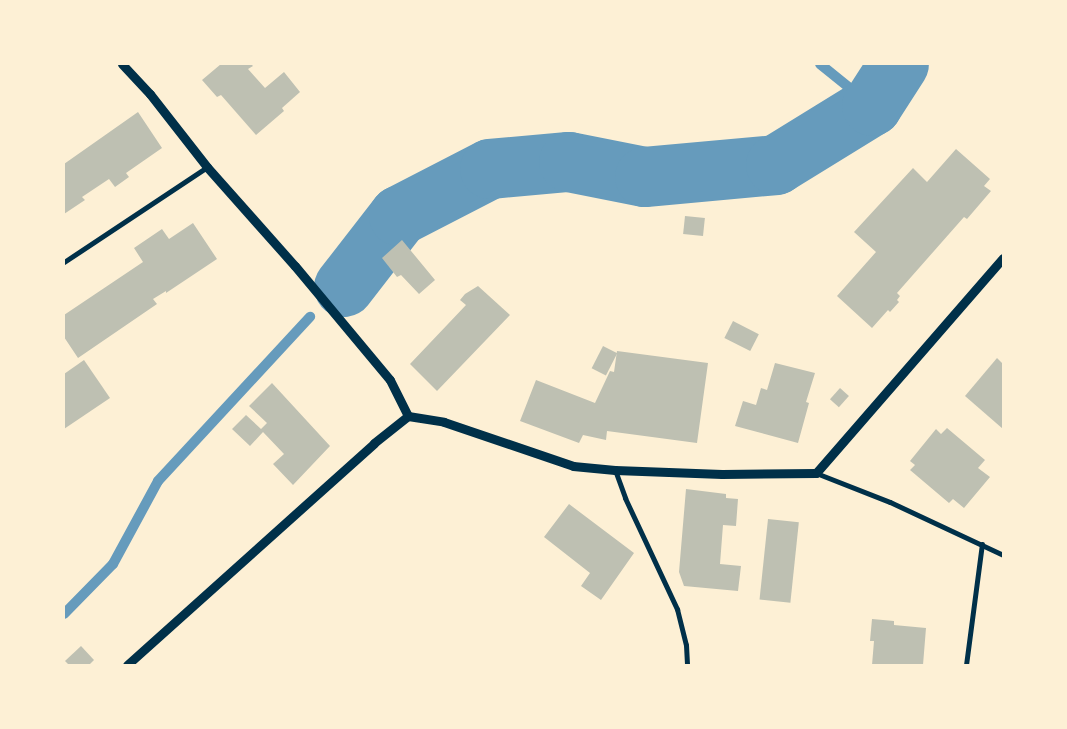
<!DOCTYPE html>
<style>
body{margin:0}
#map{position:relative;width:1067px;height:729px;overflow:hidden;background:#fdf0d5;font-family:"Archivo Narrow",sans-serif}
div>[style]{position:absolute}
.stream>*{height:10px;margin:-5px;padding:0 5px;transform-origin:5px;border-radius:5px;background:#669bbc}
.river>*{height:60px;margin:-30px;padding:0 30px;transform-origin:30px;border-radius:30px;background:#669bbc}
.building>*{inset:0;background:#bec0b2;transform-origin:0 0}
.minor>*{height:5px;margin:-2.5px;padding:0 2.5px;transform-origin:2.5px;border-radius:2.5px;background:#003049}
.tertiary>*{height:9px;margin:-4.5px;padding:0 4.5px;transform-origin:4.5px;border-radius:4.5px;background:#003049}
span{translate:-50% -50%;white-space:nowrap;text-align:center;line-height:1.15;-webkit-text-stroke:4px #fdf0d5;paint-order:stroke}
.frame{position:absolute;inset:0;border:65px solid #fdf0d5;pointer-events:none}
</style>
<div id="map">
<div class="stream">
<i style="left:820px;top:64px;width:67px;rotate:38.9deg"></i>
<i style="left:64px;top:614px;width:70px;rotate:-45.6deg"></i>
<i style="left:113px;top:564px;width:94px;rotate:-61.5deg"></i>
<i style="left:158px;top:481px;width:224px;rotate:-47.2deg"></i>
</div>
<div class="river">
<i style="left:344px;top:287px;width:90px;rotate:-52.2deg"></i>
<i style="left:399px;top:216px;width:102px;rotate:-27.3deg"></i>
<i style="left:490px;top:169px;width:79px;rotate:-5.1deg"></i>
<i style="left:569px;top:162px;width:77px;rotate:11.2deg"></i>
<i style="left:645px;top:177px;width:132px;rotate:-5.2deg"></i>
<i style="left:776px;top:165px;width:113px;rotate:-31.6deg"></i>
<i style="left:872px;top:106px;width:50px;rotate:-57.3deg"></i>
</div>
<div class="building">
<i style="clip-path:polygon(221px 64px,251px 64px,253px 66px,248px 69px,265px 88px,284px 72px,300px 92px,282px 108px,284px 111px,256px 135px,221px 95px,217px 97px,202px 80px)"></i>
<i style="clip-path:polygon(138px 112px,162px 148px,126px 173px,129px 177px,115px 187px,109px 179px,82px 197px,85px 200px,64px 214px,64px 164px)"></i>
<i style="clip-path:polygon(956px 149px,990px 179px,984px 186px,991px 191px,967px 219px,964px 217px,897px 293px,900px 296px,897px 300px,899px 302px,890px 312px,888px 310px,872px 328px,837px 296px,876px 252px,854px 232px,913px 168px,927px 182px)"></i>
<i style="left:685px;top:216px;width:20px;height:18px;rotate:6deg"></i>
<i style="clip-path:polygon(193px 223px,217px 259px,166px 293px,166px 291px,153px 299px,157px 304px,78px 358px,64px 337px,64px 315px,143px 262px,134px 248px,162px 229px,169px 239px)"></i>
<i style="clip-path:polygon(402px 240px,435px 280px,419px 294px,401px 275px,397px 277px,382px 258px)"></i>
<i style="clip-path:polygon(478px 286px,510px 315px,437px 391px,410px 364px,466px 305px,460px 300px,465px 294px)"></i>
<i style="left:733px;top:321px;width:29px;height:19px;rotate:27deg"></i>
<i style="left:603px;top:346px;width:16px;height:25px;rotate:27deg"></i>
<i style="clip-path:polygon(617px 351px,708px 363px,697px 443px,607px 431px,606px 440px,583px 435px,579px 443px,520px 421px,536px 380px,595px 403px,610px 371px,614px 372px)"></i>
<i style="clip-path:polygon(997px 358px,1003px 364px,1003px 429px,965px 396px)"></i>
<i style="clip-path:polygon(84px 360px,110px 398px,64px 429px,64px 374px)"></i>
<i style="clip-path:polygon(775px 363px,815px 373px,806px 402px,809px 403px,798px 443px,735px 426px,743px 401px,756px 405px,761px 388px,767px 390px)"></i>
<i style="clip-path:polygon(272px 383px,330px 446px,293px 485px,273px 464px,284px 454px,263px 432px,250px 446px,232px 429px,246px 415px,261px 429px,267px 423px,249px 406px)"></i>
<i style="left:840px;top:388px;width:12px;height:15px;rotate:42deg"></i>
<i style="clip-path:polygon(947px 428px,985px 460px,978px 468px,990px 477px,964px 508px,953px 499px,949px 503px,910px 470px,915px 465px,910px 461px,936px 429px,941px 434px)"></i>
<i style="clip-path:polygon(686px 489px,726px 494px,726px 498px,738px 499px,736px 526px,723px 525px,720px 564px,741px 566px,738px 591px,684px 586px,679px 572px)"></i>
<i style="clip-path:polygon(569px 504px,634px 553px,601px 600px,581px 586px,590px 573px,544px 537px)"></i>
<i style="left:768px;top:519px;width:31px;height:81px;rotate:6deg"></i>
<i style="clip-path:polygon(872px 619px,894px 621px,894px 625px,926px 628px,923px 665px,872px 665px,874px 641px,870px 641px)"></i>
<i style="clip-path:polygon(81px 646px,94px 660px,89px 665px,69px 665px,65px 661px)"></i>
</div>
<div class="minor">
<i style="left:64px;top:262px;width:172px;rotate:-33.6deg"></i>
<i style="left:615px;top:470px;width:30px;rotate:70deg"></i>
<i style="left:625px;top:498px;width:123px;rotate:64.9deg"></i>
<i style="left:677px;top:609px;width:37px;rotate:76deg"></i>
<i style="left:686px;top:645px;width:20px;rotate:87deg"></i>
<i style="left:816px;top:473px;width:79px;rotate:21.4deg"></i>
<i style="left:890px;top:502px;width:125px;rotate:25.1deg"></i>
<i style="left:966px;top:665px;width:122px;rotate:-82.5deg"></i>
</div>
<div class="tertiary">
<i style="left:122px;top:64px;width:41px;rotate:47deg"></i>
<i style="left:150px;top:94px;width:93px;rotate:52deg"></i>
<i style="left:207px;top:167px;width:132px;rotate:48.4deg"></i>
<i style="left:295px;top:266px;width:148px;rotate:50.2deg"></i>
<i style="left:390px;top:380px;width:40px;rotate:63.4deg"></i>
<i style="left:408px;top:416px;width:36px;rotate:9deg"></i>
<i style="left:444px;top:422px;width:136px;rotate:18.8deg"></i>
<i style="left:573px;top:466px;width:42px;rotate:5.4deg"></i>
<i style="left:615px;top:470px;width:107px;rotate:2.1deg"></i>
<i style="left:722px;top:474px;width:94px;rotate:-0.6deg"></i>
<i style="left:816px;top:473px;width:285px;rotate:-49deg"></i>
<i style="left:127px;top:665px;width:332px;rotate:-41.9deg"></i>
<i style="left:374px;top:443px;width:43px;rotate:-38.5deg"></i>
</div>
<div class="frame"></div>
</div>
